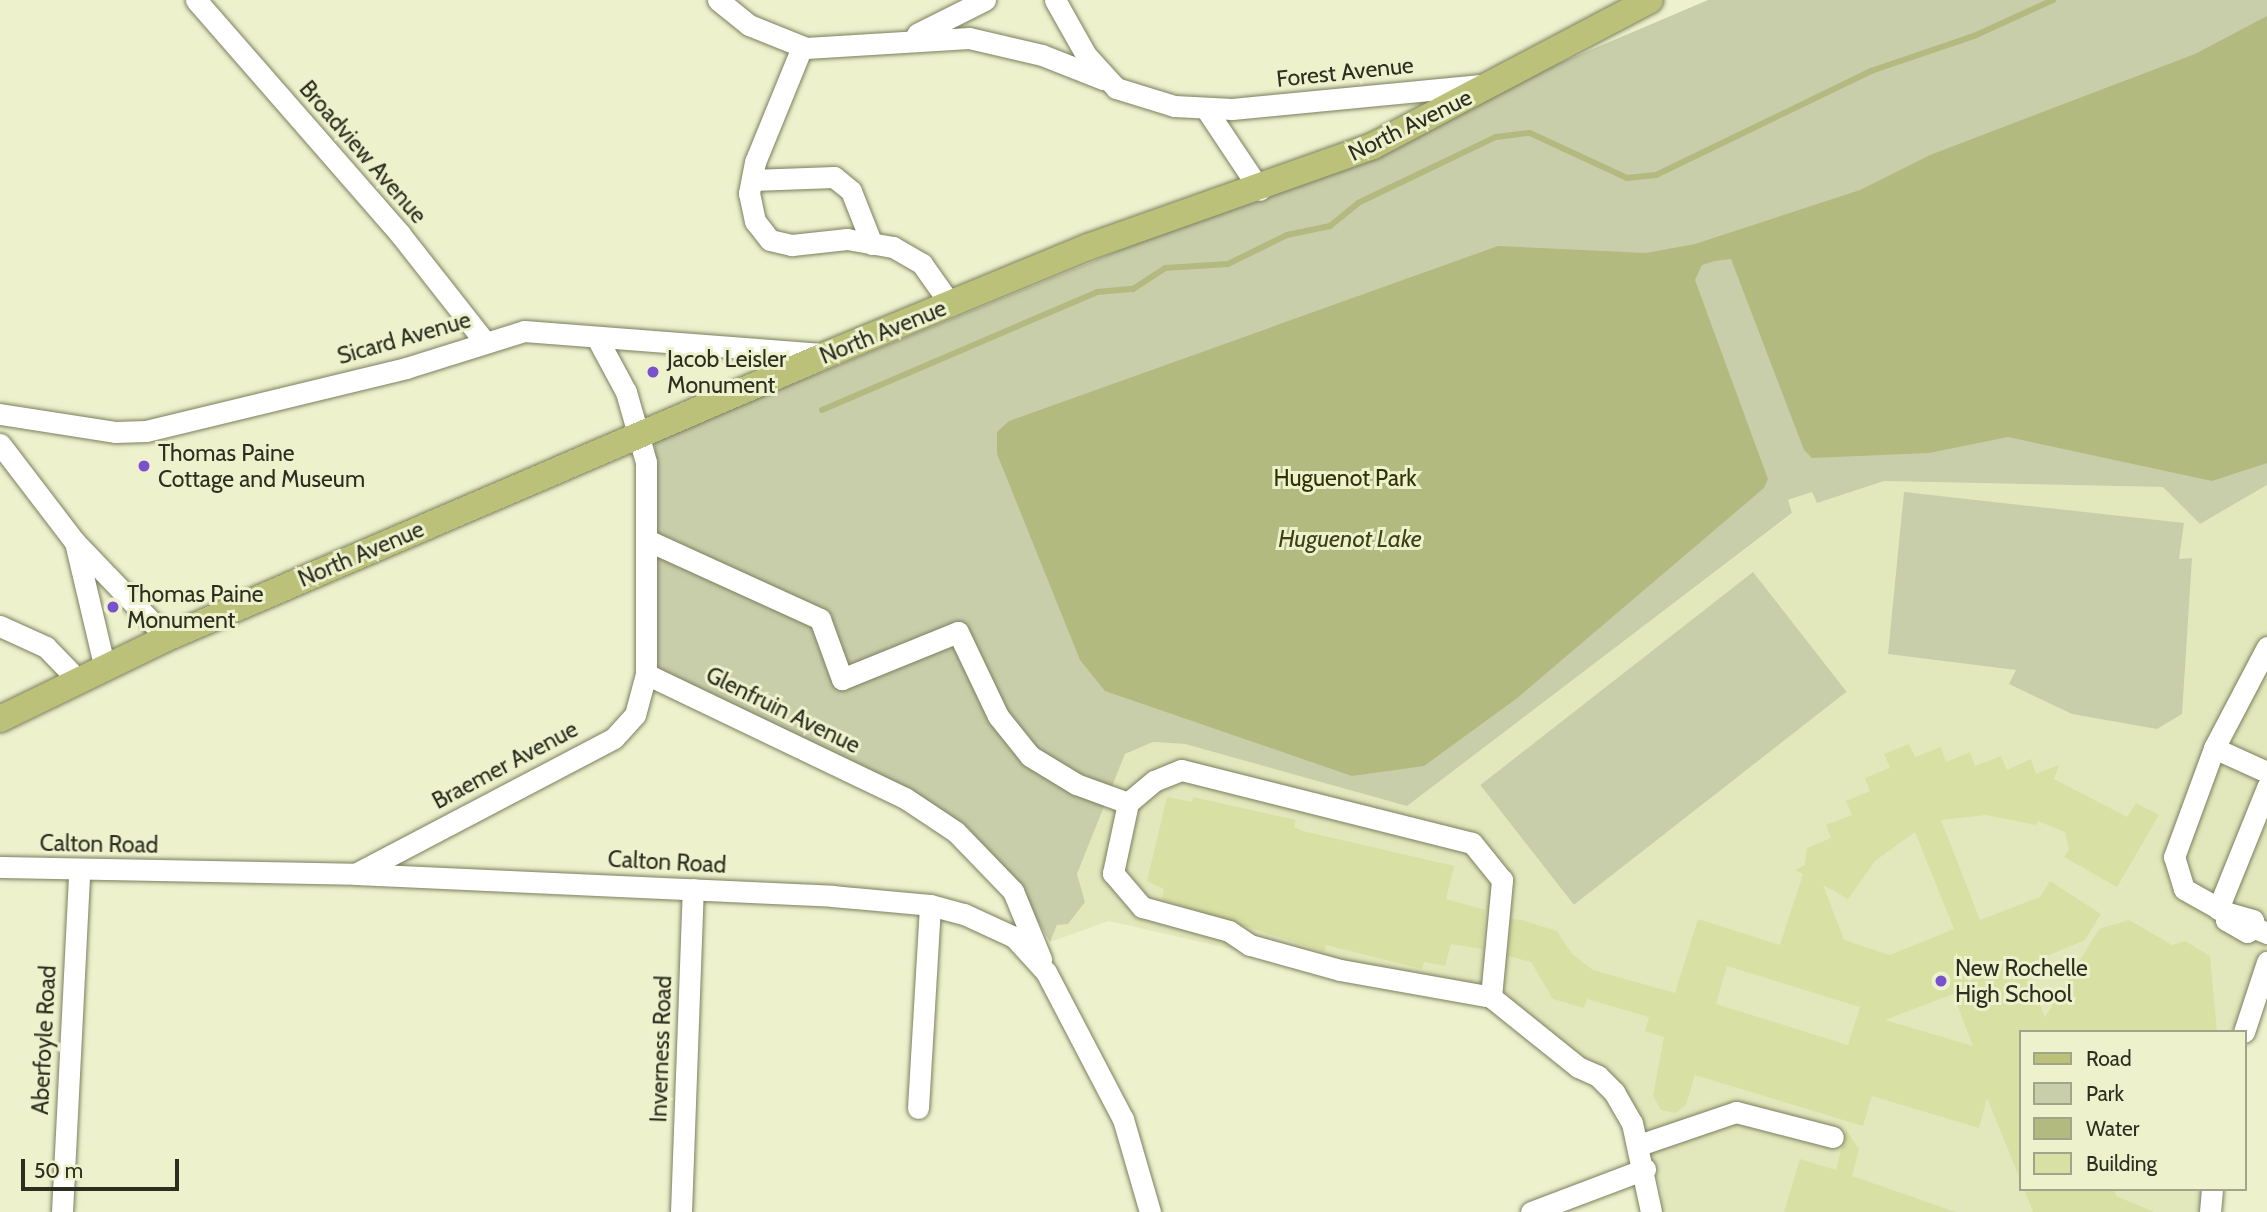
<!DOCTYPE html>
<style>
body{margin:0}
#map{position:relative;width:2267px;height:1212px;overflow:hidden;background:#edf2cd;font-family:Cabin,sans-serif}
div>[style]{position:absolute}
.built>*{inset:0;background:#e2e8bc}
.green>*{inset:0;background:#c9ceaa;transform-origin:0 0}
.water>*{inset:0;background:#b3ba7f}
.stream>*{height:6px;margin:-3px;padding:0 3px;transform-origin:3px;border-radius:3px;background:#b3ba7f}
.building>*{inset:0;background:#d8e0a3}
.roads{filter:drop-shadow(0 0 2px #7b7f5e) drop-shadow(0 0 2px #7b7f5e)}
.minor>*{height:21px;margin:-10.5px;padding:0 10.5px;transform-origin:10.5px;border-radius:10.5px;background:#fff}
.major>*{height:26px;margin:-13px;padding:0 13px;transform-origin:13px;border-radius:13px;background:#bcc179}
.dots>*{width:19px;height:19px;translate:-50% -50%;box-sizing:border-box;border:4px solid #edf2cd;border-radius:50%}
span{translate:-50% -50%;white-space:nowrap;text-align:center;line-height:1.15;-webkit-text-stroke:6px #edf2cd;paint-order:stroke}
.street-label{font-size:23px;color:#2c2e20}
.poi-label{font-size:23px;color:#2c2e20}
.left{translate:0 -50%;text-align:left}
.park-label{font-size:23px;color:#2f3203}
.water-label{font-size:24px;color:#3d4114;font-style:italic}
.legend{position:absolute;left:2019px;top:1030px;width:228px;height:161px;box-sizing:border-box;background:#edf2cd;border:2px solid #a0a488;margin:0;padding:9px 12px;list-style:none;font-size:21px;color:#2c2e20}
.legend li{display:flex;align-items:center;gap:14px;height:35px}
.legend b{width:35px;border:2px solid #a0a488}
.scale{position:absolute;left:21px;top:1159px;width:158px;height:32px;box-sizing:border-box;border:4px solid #2c2e20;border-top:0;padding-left:9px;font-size:21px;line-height:24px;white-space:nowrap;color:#2c2e20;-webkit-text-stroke:5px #edf2cd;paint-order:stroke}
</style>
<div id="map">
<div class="built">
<i style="clip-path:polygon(1884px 481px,2164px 487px,2200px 524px,2267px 485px,2267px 941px,2241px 1032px,2020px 1032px,2020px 1189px,2204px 1189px,2202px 1212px,1661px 1212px,1662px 1193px,1641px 1129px,1606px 1094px,1482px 1006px,1109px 921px,1050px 942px,1125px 754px,1153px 742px,1185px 744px,1407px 805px,1792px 514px,1787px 501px,1813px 491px,1817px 502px)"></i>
</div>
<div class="green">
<i style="clip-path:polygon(1708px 0,2267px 0,2267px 485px,2200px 524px,2163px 487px,1884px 481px,1817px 503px,1812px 492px,1788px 500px,1792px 513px,1407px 806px,1185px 744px,1153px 742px,1125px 754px,1077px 874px,1085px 902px,1068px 924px,1057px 925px,1050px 942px,1019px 888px,935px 807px,654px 669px,655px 440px,1099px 259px)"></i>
<i style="clip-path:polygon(1904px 492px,2184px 523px,2179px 559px,2192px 558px,2182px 714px,2157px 729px,2072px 714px,2009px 684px,2016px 670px,1888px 654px)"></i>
<i style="left:1753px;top:572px;width:152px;height:346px;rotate:52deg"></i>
</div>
<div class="water">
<i style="clip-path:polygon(2267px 16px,2267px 463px,2212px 481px,2008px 437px,1929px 453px,1812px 458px,1804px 450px,1731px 259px,1715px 261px,1702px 265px,1695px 280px,1768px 479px,1764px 488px,1516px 699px,1424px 766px,1352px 776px,1105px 691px,1080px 660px,997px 454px,997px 432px,1009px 421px,1498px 246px,1646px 253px,1695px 244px,1860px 190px,1930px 155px,2195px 54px)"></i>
</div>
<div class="stream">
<i style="left:822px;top:410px;width:299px;rotate:-23.2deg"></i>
<i style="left:1097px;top:292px;width:36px;rotate:-5deg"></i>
<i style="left:1133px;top:289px;width:38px;rotate:-33deg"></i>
<i style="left:1165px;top:268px;width:63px;rotate:-3.6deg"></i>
<i style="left:1228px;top:264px;width:66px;rotate:-26.2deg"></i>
<i style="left:1287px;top:235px;width:44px;rotate:-11.8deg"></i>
<i style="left:1330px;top:226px;width:36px;rotate:-39deg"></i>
<i style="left:1358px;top:203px;width:153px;rotate:-25.6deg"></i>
<i style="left:1496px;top:137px;width:34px;rotate:-7deg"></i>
<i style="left:1530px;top:133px;width:107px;rotate:24.9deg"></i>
<i style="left:1627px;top:178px;width:29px;rotate:-6deg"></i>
<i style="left:1656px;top:175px;width:239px;rotate:-25.8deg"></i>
<i style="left:1871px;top:71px;width:109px;rotate:-18.8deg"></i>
<i style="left:1974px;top:36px;width:87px;rotate:-24.5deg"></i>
</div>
<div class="building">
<i style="clip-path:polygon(evenodd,1909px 744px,1915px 757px,1941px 747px,1946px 762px,1970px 752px,1975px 766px,2001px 756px,2007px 770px,2031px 759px,2036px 774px,2059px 765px,2054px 779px,2127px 817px,2136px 803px,2159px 815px,2117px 887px,2064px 857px,2069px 850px,2065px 832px,2038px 821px,2036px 825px,1986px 815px,1941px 820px,1980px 920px,2040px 897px,2050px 881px,2101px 914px,2085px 940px,2023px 966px,2045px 1017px,2099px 929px,2129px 920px,2172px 945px,2185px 941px,2210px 956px,2217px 1032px,2020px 1032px,2020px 1179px,1987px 1098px,1979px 1128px,1872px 1096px,1863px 1126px,1695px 1075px,1686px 1105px,1676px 1113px,1661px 1110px,1653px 1096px,1664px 1037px,1645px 1031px,1649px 1017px,1587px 999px,1584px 1008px,1553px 999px,1531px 962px,1508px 956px,1511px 919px,1522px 920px,1557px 931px,1572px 954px,1593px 970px,1675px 993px,1698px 919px,1780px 945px,1803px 874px,1795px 870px,1805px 865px,1807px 848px,1831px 838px,1826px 825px,1852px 815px,1846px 801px,1870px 791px,1865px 778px,1890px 768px,1884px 754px,1909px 744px,1915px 832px,1954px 929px,1890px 955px,1844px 940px,1823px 885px,1848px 899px,1875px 861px,1915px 832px,1909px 744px,1727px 966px,1860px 1007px,1848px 1045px,1716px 1004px,1727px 966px,1909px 744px,1953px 994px,1973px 1046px,1885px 1020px,1953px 994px)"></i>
<i style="clip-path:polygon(1167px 797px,1192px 802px,1193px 797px,1296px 820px,1294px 827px,1303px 831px,1454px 866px,1446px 899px,1485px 910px,1482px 949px,1451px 944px,1445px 966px,1424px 962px,1422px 969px,1326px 945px,1324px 952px,1162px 899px,1164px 889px,1147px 881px)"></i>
<i style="clip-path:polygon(1846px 1130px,1859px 1149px,1852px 1176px,1956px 1212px,1784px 1212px,1800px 1159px,1836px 1170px)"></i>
<i style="clip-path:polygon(2024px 1189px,2114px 1189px,2116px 1196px,2154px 1212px,2033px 1212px)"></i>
</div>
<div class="roads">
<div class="minor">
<i style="left:196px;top:0;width:310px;rotate:48.9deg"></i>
<i style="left:400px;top:234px;width:137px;rotate:51.8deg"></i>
<i style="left:718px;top:0;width:40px;rotate:39deg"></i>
<i style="left:749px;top:25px;width:61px;rotate:22deg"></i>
<i style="left:806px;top:48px;width:163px;rotate:-3.5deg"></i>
<i style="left:969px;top:38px;width:75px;rotate:13.1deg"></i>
<i style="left:1042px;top:55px;width:66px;rotate:21.5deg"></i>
<i style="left:1055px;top:0;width:63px;rotate:60.6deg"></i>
<i style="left:1086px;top:55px;width:45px;rotate:47.7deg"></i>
<i style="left:1116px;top:88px;width:61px;rotate:17.2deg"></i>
<i style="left:1174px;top:106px;width:58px;rotate:3deg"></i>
<i style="left:1232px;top:109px;width:250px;rotate:-5.5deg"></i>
<i style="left:917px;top:34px;width:76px;rotate:-26.6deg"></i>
<i style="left:802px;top:47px;width:124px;rotate:112.2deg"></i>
<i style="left:755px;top:162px;width:32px;rotate:101deg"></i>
<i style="left:749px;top:193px;width:29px;rotate:78deg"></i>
<i style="left:755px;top:221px;width:24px;rotate:52deg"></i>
<i style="left:770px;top:240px;width:23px;rotate:13deg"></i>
<i style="left:792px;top:245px;width:55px;rotate:-6.2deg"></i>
<i style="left:847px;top:239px;width:47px;rotate:9.9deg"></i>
<i style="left:893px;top:247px;width:34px;rotate:30deg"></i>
<i style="left:922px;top:264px;width:50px;rotate:54.7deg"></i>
<i style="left:1206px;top:109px;width:97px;rotate:56.3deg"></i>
<i style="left:752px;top:180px;width:82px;rotate:-2.1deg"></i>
<i style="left:834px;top:177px;width:22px;rotate:39deg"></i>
<i style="left:851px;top:191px;width:57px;rotate:68.4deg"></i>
<i style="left:0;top:414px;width:116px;rotate:8.9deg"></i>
<i style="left:115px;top:432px;width:31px;rotate:-2deg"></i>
<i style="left:146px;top:431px;width:268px;rotate:-13.6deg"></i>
<i style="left:406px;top:368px;width:124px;rotate:-17.4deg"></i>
<i style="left:524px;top:331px;width:302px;rotate:4.4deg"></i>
<i style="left:0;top:444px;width:123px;rotate:52.6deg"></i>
<i style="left:75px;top:542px;width:133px;rotate:46.2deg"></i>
<i style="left:649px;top:541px;width:188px;rotate:24.5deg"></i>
<i style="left:820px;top:619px;width:64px;rotate:69.9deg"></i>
<i style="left:842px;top:679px;width:125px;rotate:-22.1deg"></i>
<i style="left:958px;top:632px;width:93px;rotate:64.5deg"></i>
<i style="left:998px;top:716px;width:51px;rotate:51.3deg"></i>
<i style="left:1030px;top:756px;width:54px;rotate:31.3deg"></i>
<i style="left:1076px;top:784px;width:55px;rotate:20.1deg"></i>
<i style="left:75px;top:542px;width:130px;rotate:76.7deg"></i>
<i style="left:0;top:626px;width:51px;rotate:24.5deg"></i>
<i style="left:46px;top:647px;width:47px;rotate:45.9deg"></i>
<i style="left:646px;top:674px;width:287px;rotate:25.6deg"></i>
<i style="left:905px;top:798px;width:61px;rotate:33.7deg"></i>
<i style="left:956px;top:832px;width:82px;rotate:46deg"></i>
<i style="left:1013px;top:891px;width:74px;rotate:67.6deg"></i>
<i style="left:2214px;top:748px;width:58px;rotate:24.4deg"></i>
<i style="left:0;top:867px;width:356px;rotate:1.1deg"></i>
<i style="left:356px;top:874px;width:477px;rotate:2.6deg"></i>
<i style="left:832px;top:896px;width:98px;rotate:5.2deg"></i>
<i style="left:930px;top:905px;width:35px;rotate:15deg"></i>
<i style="left:964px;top:914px;width:55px;rotate:24.7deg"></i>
<i style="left:1014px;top:937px;width:47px;rotate:47.6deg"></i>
<i style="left:1046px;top:972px;width:166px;rotate:62.4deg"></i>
<i style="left:1123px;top:1119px;width:97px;rotate:73.8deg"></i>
<i style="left:357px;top:873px;width:290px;rotate:-27.7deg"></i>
<i style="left:614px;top:738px;width:31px;rotate:-48deg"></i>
<i style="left:635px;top:715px;width:42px;rotate:-75deg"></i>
<i style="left:646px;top:674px;width:212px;rotate:-90deg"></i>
<i style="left:646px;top:462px;width:73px;rotate:-105.9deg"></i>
<i style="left:626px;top:392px;width:59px;rotate:-118.3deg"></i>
<i style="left:2218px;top:909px;width:131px;rotate:-68deg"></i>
<i style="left:2225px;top:912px;width:47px;rotate:-150.7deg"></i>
<i style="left:2184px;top:889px;width:34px;rotate:-107deg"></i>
<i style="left:2174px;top:857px;width:116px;rotate:-69.8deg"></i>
<i style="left:2214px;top:748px;width:114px;rotate:-62.3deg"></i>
<i style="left:2255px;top:928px;width:8px;rotate:-104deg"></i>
<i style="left:2253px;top:920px;width:29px;rotate:-164deg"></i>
<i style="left:2225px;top:912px;width:8px;rotate:83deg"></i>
<i style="left:2226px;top:920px;width:24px;rotate:30deg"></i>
<i style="left:2247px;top:932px;width:9px;rotate:-27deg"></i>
<i style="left:2255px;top:928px;width:13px;rotate:23deg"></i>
<i style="left:1491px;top:997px;width:118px;rotate:-84.6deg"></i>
<i style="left:1502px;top:880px;width:48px;rotate:-129deg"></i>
<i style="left:1472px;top:843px;width:300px;rotate:-165.9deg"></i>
<i style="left:1181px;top:770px;width:29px;rotate:158deg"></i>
<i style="left:1154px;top:781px;width:34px;rotate:140deg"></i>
<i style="left:1128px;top:803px;width:72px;rotate:102.1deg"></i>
<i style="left:1113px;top:873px;width:45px;rotate:49.5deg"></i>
<i style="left:1142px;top:907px;width:90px;rotate:15.4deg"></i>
<i style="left:1229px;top:931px;width:25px;rotate:34deg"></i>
<i style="left:1250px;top:945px;width:93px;rotate:15.5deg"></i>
<i style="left:1340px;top:970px;width:153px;rotate:10.1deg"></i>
<i style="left:1491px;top:997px;width:112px;rotate:38.8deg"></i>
<i style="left:1578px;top:1067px;width:22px;rotate:24deg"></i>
<i style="left:1598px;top:1076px;width:23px;rotate:45deg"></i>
<i style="left:1614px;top:1092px;width:36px;rotate:60deg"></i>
<i style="left:1632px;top:1123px;width:91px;rotate:77.9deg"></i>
<i style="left:2244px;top:1032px;width:74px;rotate:-71.8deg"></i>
<i style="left:918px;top:1108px;width:203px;rotate:-86.6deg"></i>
<i style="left:1639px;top:1145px;width:102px;rotate:-18.8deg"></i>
<i style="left:1736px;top:1112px;width:100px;rotate:14.5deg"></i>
<i style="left:62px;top:1212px;width:341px;rotate:-87.1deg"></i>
<i style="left:681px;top:1212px;width:323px;rotate:-87.9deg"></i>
<i style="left:1531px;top:1212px;width:122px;rotate:-20.7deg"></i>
<i style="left:2210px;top:1212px;width:23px;rotate:-85deg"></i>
</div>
<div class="major">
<i style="left:0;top:719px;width:186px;rotate:-25.9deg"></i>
<i style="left:167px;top:638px;width:719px;rotate:-23.25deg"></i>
<i style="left:828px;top:354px;width:281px;rotate:-22.4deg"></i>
<i style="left:1088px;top:247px;width:302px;rotate:-19.5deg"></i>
<i style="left:1373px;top:146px;width:313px;rotate:-27.8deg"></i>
</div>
</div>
<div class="dots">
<i style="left:653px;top:372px;background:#7852cc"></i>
<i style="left:144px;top:466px;background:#7852cc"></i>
<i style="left:113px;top:607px;background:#7852cc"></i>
<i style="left:1941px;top:981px;background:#7852cc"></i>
</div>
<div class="street-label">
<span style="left:1345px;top:72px;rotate:-6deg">Forest Avenue</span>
<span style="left:1410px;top:125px;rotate:-26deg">North Avenue</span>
<span style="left:363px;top:152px;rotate:49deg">Broadview Avenue</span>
<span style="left:883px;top:332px;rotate:-22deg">North Avenue</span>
<span style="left:404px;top:338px;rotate:-16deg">Sicard Avenue</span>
<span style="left:361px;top:554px;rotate:-23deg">North Avenue</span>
<span style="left:783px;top:710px;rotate:26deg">Glenfruin Avenue</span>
<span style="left:505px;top:765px;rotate:-28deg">Braemer Avenue</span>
<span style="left:99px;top:844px;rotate:1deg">Calton Road</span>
<span style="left:667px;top:862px;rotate:3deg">Calton Road</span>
<span style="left:44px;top:1040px;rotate:-87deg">Aberfoyle Road</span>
<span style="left:661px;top:1049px;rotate:-88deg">Inverness Road</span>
</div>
<div class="poi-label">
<span class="left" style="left:667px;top:372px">Jacob Leisler<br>Monument</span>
<span class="left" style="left:158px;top:466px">Thomas Paine<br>Cottage and Museum</span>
<span class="left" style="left:127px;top:607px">Thomas Paine<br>Monument</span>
<span class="left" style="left:1955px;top:981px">New Rochelle<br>High School</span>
</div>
<div class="park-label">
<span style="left:1345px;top:478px">Huguenot Park</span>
</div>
<div class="water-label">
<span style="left:1350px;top:539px">Huguenot Lake</span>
</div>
<ul class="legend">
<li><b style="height:9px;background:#bcc179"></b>Road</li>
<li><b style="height:19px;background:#c9ceaa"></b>Park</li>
<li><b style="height:19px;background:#b3ba7f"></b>Water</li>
<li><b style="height:19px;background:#d8e0a3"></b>Building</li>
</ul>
<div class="scale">50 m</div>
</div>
